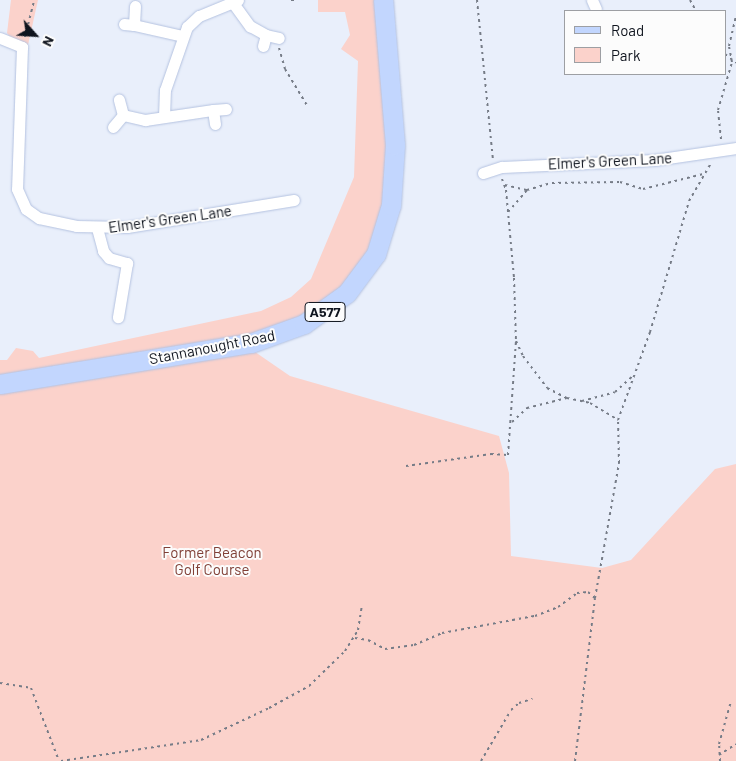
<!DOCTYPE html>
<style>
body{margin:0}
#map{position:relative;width:736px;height:761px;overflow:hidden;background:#e9effb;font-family:Barlow,sans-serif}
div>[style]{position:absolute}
.green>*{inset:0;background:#fbd2cb}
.path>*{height:2px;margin-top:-1px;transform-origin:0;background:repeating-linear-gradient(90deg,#767c87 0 2.5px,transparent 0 6.5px)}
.roads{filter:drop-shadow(0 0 1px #b4c2e0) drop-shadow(0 0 1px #b4c2e0)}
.street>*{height:11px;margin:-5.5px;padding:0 5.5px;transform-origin:5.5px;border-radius:5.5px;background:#fff}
.primary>*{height:19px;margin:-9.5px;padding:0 9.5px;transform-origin:9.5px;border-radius:9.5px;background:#c2d6fe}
span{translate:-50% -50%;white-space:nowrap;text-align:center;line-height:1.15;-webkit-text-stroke:4px #fcfcfc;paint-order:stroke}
.shield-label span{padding:1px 4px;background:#fcfcfc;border:1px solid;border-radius:4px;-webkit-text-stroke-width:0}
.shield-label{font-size:14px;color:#0f141e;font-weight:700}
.street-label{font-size:15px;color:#0f141e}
.park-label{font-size:15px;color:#814037}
.legend{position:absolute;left:564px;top:10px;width:162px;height:65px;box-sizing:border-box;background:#fcfcfc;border:1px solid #9d9fa3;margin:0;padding:6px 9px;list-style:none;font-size:15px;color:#0f141e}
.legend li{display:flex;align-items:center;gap:10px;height:25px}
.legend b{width:25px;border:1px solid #9d9fa3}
.north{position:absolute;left:10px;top:10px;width:50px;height:50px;-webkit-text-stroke:4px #fcfcfc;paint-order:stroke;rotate:116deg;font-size:14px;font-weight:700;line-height:20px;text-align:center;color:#0f141e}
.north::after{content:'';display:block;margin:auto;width:18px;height:22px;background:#0f141e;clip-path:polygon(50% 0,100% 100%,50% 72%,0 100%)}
</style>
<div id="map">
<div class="green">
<i style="clip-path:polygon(11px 0,38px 0,28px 45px,15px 43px,7px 33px)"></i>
<i style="clip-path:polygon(318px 0,375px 0,390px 155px,379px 233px,349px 286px,269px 335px,0 381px,0 360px,7px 360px,16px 348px,33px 351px,39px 358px,261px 311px,291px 297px,311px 279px,354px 177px,358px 61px,341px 49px,350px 35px,345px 12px,318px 12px)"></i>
<i style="clip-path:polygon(252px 350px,290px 376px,499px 436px,509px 473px,511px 556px,602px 568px,631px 560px,715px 469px,736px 464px,736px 761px,0 761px,0 391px)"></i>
</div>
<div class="path">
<i style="left:291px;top:0;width:5px"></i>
<i style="left:477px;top:0;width:160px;rotate:84.3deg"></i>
<i style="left:690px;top:0;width:13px;rotate:61deg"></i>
<i style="left:25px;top:37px;width:38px;rotate:-76deg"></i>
<i style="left:279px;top:48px;width:22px;rotate:74deg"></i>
<i style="left:285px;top:69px;width:44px;rotate:58.8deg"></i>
<i style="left:725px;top:54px;width:14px;rotate:39deg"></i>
<i style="left:721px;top:139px;width:29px;rotate:-96deg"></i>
<i style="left:718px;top:110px;width:50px;rotate:-73.7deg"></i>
<i style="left:732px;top:62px;width:16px;rotate:-101deg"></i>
<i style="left:729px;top:46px;width:32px;rotate:-77deg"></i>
<i style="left:502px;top:179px;width:12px;rotate:70deg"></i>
<i style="left:506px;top:190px;width:88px;rotate:84.8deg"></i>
<i style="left:514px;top:278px;width:63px;rotate:88.2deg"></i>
<i style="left:516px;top:341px;width:17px;rotate:65deg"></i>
<i style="left:523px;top:356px;width:40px;rotate:53deg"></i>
<i style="left:547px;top:388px;width:22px;rotate:27deg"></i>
<i style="left:567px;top:398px;width:24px;rotate:12deg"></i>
<i style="left:590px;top:403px;width:33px;rotate:31deg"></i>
<i style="left:505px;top:185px;width:23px;rotate:13deg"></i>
<i style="left:527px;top:190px;width:26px;rotate:-16deg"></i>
<i style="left:552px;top:183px;width:68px;rotate:-0.8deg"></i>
<i style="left:620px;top:182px;width:24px;rotate:17deg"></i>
<i style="left:643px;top:189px;width:62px;rotate:-14deg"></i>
<i style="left:508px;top:212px;width:29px;rotate:-49deg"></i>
<i style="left:582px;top:401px;width:34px;rotate:-15deg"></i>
<i style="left:615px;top:392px;width:25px;rotate:-42deg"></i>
<i style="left:512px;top:422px;width:21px;rotate:-43deg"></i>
<i style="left:527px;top:408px;width:41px;rotate:-14deg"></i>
<i style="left:406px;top:466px;width:86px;rotate:-8deg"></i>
<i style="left:491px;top:454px;width:17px;rotate:3deg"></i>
<i style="left:508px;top:455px;width:114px;rotate:-86deg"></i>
<i style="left:355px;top:638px;width:13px;rotate:9deg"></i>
<i style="left:368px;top:640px;width:19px;rotate:28deg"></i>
<i style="left:385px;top:649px;width:29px;rotate:-8deg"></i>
<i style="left:414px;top:645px;width:30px;rotate:-23deg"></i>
<i style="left:442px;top:633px;width:95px;rotate:-10.4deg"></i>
<i style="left:535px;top:616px;width:25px;rotate:-21deg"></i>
<i style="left:558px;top:607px;width:24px;rotate:-36deg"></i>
<i style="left:577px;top:593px;width:11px;rotate:-5deg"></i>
<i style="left:588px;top:592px;width:9px;rotate:41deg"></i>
<i style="left:0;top:683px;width:31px;rotate:9deg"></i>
<i style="left:31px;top:688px;width:78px;rotate:69deg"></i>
<i style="left:719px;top:755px;width:20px;rotate:-33deg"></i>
<i style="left:61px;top:761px;width:142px;rotate:-8.5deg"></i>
<i style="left:201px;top:740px;width:75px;rotate:-25.2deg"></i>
<i style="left:269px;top:708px;width:46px;rotate:-28.8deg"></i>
<i style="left:309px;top:686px;width:50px;rotate:-44.2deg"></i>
<i style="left:345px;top:651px;width:25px;rotate:-58deg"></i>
<i style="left:358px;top:630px;width:24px;rotate:-81deg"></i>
<i style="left:481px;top:761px;width:59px;rotate:-59.5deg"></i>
<i style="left:511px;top:710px;width:11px;rotate:-41deg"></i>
<i style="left:519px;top:703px;width:14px;rotate:-17deg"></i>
<i style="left:575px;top:761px;width:164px;rotate:-83deg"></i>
<i style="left:595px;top:598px;width:137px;rotate:-79.9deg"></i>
<i style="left:619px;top:463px;width:43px;rotate:-91.3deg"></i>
<i style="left:618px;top:420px;width:94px;rotate:-70deg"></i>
<i style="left:650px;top:332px;width:137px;rotate:-73.4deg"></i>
<i style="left:689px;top:201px;width:44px;rotate:-59.9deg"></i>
<i style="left:720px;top:761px;width:17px;rotate:-93deg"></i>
<i style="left:719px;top:744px;width:45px;rotate:-74.4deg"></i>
</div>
<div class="roads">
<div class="street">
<i style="left:592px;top:0;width:10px;rotate:66deg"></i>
<i style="left:233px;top:3px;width:29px;rotate:54deg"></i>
<i style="left:250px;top:26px;width:18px;rotate:29deg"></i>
<i style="left:124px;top:24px;width:10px;rotate:6deg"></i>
<i style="left:134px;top:25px;width:19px;rotate:-87deg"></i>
<i style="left:134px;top:25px;width:50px;rotate:12.7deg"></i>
<i style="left:0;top:38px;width:24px;rotate:22deg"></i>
<i style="left:22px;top:47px;width:142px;rotate:92deg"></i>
<i style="left:17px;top:189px;width:22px;rotate:66deg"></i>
<i style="left:26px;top:209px;width:16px;rotate:35deg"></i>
<i style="left:39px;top:218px;width:38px;rotate:12deg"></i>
<i style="left:76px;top:226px;width:51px;rotate:1.1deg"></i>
<i style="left:127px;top:227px;width:169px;rotate:-9.2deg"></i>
<i style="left:263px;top:46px;width:11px;rotate:-75deg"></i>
<i style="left:266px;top:35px;width:13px;rotate:13deg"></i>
<i style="left:123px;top:115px;width:23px;rotate:13deg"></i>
<i style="left:145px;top:120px;width:69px;rotate:-8.4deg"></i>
<i style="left:164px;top:117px;width:27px;rotate:-88deg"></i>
<i style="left:165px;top:90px;width:67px;rotate:-70.8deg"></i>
<i style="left:187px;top:27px;width:16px;rotate:-43deg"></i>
<i style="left:199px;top:16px;width:42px;rotate:-22.3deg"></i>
<i style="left:215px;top:124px;width:14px;rotate:-98deg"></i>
<i style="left:213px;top:110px;width:13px;rotate:-4deg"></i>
<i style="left:113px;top:127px;width:16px;rotate:-50deg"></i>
<i style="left:123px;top:115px;width:16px;rotate:-105deg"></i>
<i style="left:483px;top:173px;width:20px;rotate:-18deg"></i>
<i style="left:502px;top:167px;width:152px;rotate:-2.6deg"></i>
<i style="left:654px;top:160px;width:83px;rotate:-8.3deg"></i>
<i style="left:97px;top:228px;width:24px;rotate:75deg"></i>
<i style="left:103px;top:251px;width:9px;rotate:49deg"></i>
<i style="left:109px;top:258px;width:19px;rotate:16deg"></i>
<i style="left:127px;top:263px;width:55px;rotate:99.5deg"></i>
</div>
<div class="primary">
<i style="left:0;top:384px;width:254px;rotate:-9.3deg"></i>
<i style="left:251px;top:343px;width:56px;rotate:-19.7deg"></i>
<i style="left:304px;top:324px;width:53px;rotate:-35.8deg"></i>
<i style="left:347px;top:293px;width:49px;rotate:-53.4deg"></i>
<i style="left:376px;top:254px;width:51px;rotate:-73deg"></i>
<i style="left:391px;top:205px;width:60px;rotate:-86.2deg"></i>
<i style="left:395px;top:145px;width:145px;rotate:-94.7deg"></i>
</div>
</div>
<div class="shield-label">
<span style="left:325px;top:312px">A577</span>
</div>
<div class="street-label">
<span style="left:610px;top:161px;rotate:-3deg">Elmer's Green Lane</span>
<span style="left:170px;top:219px;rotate:-8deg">Elmer's Green Lane</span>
<span style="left:212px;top:347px;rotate:-11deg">Stannanought Road</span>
</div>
<div class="park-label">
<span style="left:212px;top:561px">Former Beacon<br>Golf Course</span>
</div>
<ul class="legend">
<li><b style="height:6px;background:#c2d6fe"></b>Road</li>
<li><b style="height:14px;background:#fbd2cb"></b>Park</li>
</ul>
<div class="north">N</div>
</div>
